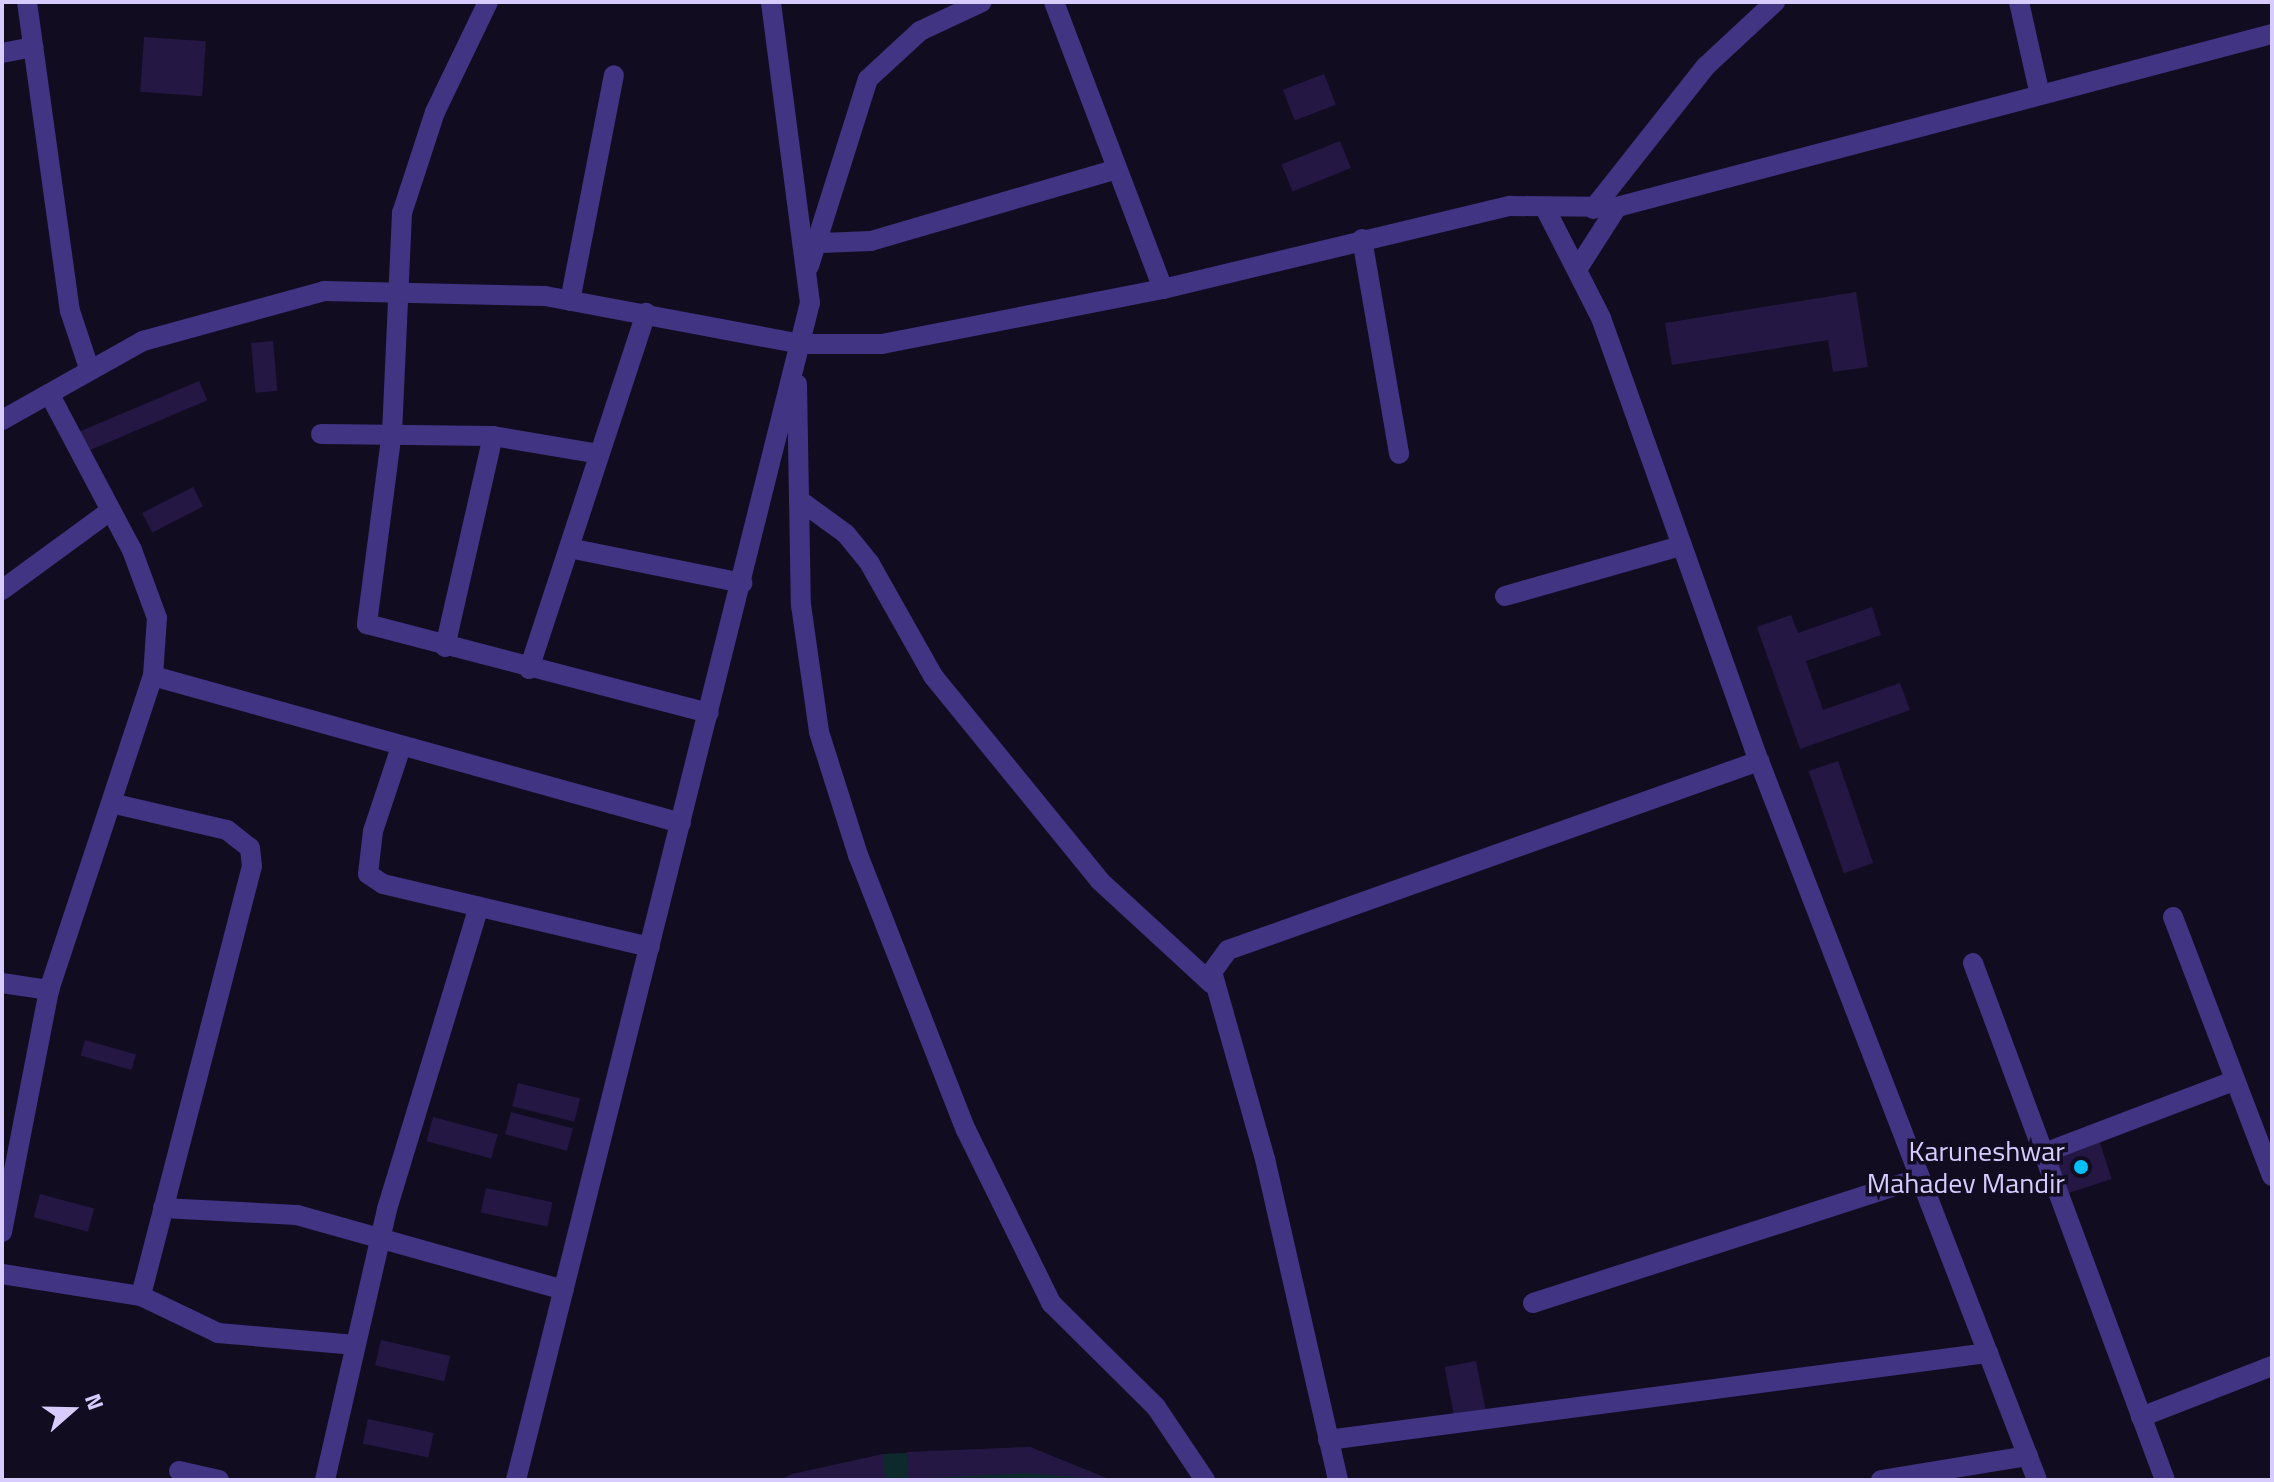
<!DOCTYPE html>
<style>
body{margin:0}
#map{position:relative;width:2274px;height:1482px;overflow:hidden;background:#120c21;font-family:"Titillium Web",sans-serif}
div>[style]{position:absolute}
.green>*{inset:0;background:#0e292c}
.building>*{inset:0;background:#251743;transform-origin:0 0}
.minor>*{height:20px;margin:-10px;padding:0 10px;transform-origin:10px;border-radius:10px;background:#413483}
.dots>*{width:22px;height:22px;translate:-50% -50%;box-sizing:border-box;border:4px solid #120c21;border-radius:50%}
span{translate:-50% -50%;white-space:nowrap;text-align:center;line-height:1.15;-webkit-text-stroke:7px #120c21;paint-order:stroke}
.poi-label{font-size:28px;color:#d8ccff}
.right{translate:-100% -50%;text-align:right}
.frame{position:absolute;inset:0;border:4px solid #d8ccff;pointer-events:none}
.north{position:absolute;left:32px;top:1370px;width:80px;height:80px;-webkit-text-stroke:6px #120c21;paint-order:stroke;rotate:70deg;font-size:22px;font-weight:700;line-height:32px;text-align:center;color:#d8ccff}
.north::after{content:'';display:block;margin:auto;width:28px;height:36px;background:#d8ccff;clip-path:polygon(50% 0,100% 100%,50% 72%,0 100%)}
</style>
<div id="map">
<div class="green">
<i style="clip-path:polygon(1030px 1447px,1111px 1480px,780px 1480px,883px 1454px)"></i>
</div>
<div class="building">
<i style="left:144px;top:37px;width:62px;height:55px;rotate:4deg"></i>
<i style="left:1324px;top:74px;width:33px;height:44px;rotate:69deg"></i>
<i style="left:1340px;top:141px;width:29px;height:63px;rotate:68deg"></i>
<i style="clip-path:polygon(1856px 292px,1868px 367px,1833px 372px,1828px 340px,1672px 365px,1665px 323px)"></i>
<i style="left:273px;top:341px;width:50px;height:22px;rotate:85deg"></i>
<i style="left:199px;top:381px;width:21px;height:134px;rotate:67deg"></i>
<i style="left:193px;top:487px;width:22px;height:57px;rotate:63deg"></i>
<i style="clip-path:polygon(1872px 607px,1881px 635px,1806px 661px,1823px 710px,1900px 683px,1910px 710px,1800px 749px,1757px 627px,1791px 615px,1798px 633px)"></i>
<i style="left:1838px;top:761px;width:108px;height:31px;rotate:71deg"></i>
<i style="left:85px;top:1040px;width:53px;height:16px;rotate:16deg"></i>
<i style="left:518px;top:1083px;width:64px;height:24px;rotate:14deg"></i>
<i style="left:511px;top:1112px;width:64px;height:23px;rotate:15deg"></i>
<i style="left:433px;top:1117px;width:67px;height:25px;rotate:15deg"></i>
<i style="left:2099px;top:1140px;width:41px;height:51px;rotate:72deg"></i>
<i style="left:486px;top:1188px;width:68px;height:25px;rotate:12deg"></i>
<i style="left:40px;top:1194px;width:56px;height:24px;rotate:15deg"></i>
<i style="left:381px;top:1340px;width:71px;height:26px;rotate:13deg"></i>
<i style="left:1476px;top:1361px;width:49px;height:32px;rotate:79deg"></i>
<i style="left:368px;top:1419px;width:67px;height:25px;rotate:12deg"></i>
<i style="clip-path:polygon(1030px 1447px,1111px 1480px,1026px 1473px,908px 1479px,907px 1452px)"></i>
<i style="clip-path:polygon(883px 1454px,885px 1480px,780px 1480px,792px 1474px)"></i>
</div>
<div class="minor">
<i style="left:27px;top:2px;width:312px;rotate:82.1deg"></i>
<i style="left:70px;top:311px;width:60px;rotate:71.6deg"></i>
<i style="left:488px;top:2px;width:122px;rotate:115.7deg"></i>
<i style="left:435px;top:112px;width:106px;rotate:108.1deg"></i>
<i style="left:402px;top:213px;width:218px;rotate:92.6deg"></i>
<i style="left:392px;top:431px;width:195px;rotate:97.4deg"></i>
<i style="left:367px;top:624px;width:353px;rotate:14.6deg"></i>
<i style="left:1054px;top:2px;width:307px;rotate:69.2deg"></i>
<i style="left:2019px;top:2px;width:91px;rotate:77.3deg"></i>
<i style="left:2px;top:53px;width:32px;rotate:-11deg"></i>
<i style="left:1545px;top:208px;width:123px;rotate:63deg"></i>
<i style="left:1601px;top:318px;width:470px;rotate:70.4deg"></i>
<i style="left:1759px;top:761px;width:771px;rotate:68.86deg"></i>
<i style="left:1593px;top:209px;width:181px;rotate:-51.7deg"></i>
<i style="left:1705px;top:67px;width:96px;rotate:-42.9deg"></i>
<i style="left:1362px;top:239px;width:218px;rotate:80.2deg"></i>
<i style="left:821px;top:243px;width:50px;rotate:-2.3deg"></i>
<i style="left:871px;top:241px;width:256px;rotate:-16.3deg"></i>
<i style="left:809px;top:266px;width:196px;rotate:-72.5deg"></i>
<i style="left:868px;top:79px;width:71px;rotate:-42.7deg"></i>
<i style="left:920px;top:31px;width:68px;rotate:-25.1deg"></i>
<i style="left:1578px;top:268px;width:72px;rotate:-57.4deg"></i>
<i style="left:570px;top:301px;width:230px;rotate:-79deg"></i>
<i style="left:797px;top:384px;width:221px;rotate:89deg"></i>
<i style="left:801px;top:605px;width:128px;rotate:81.9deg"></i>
<i style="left:819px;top:732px;width:129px;rotate:72.4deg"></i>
<i style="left:858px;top:855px;width:295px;rotate:68.6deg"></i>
<i style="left:966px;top:1130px;width:193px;rotate:63.8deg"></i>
<i style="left:1051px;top:1303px;width:148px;rotate:44.7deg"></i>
<i style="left:1156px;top:1407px;width:88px;rotate:56.1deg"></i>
<i style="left:2px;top:420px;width:162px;rotate:-29.3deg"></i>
<i style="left:143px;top:341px;width:188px;rotate:-15.4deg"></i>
<i style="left:324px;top:291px;width:221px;rotate:1.3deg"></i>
<i style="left:545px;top:296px;width:261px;rotate:10.6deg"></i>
<i style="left:802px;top:344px;width:80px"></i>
<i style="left:882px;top:344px;width:286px;rotate:-11.1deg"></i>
<i style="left:1163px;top:289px;width:357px;rotate:-13.5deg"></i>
<i style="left:1510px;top:206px;width:107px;rotate:0.5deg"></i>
<i style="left:1617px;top:207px;width:677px;rotate:-14.8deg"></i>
<i style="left:321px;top:434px;width:172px;rotate:0.7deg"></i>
<i style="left:493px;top:436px;width:108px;rotate:9.6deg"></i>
<i style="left:802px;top:502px;width:54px;rotate:36deg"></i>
<i style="left:846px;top:534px;width:38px;rotate:51deg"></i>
<i style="left:870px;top:564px;width:129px;rotate:60.6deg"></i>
<i style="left:933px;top:676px;width:264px;rotate:50.8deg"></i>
<i style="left:1100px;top:881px;width:152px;rotate:42.6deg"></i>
<i style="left:569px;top:548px;width:177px;rotate:11.4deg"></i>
<i style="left:2px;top:590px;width:134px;rotate:-36.2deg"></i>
<i style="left:1505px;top:596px;width:183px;rotate:-15.9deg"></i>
<i style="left:445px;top:647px;width:216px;rotate:-77.2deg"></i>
<i style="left:529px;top:669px;width:375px;rotate:-71.8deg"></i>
<i style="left:153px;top:676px;width:548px;rotate:15.56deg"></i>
<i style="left:400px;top:750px;width:85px;rotate:108.4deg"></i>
<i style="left:373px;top:831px;width:43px;rotate:96.6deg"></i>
<i style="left:368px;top:874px;width:18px;rotate:34deg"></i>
<i style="left:383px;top:884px;width:274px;rotate:13.3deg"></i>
<i style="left:111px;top:803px;width:119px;rotate:13.1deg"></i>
<i style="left:227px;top:830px;width:29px;rotate:38deg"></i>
<i style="left:250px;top:848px;width:18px;rotate:84deg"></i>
<i style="left:252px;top:866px;width:444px;rotate:104.5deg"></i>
<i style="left:2173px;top:917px;width:277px;rotate:69.1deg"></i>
<i style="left:1973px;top:963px;width:552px;rotate:69.63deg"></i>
<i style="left:2px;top:983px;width:48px;rotate:8.5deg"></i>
<i style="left:2044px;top:1153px;width:203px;rotate:-20.8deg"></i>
<i style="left:163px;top:1208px;width:134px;rotate:3deg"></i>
<i style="left:297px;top:1215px;width:277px;rotate:15.7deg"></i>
<i style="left:2px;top:1232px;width:247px;rotate:-79deg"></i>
<i style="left:49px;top:990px;width:331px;rotate:-71.7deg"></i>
<i style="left:153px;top:676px;width:58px;rotate:-86.1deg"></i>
<i style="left:157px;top:618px;width:72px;rotate:-110.2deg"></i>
<i style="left:132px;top:550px;width:175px;rotate:-117.9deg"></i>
<i style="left:2px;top:1274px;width:141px;rotate:9deg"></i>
<i style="left:141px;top:1296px;width:85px;rotate:25.7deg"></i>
<i style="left:218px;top:1333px;width:138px;rotate:5deg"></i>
<i style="left:1533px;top:1303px;width:404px;rotate:-17.9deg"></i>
<i style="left:2141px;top:1417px;width:141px;rotate:-21.3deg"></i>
<i style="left:1328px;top:1440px;width:666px;rotate:-7.51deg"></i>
<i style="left:179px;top:1471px;width:41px;rotate:12.7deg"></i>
<i style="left:325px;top:1480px;width:278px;rotate:-77.1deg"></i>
<i style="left:387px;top:1209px;width:316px;rotate:-73.1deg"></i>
<i style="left:516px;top:1480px;width:1213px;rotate:-75.98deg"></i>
<i style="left:810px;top:303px;width:304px;rotate:-97.4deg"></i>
<i style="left:1338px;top:1480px;width:329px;rotate:-102.8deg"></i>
<i style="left:1265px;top:1159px;width:194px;rotate:-105.8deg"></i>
<i style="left:1212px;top:972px;width:27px;rotate:-54deg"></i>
<i style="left:1228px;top:950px;width:564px;rotate:-19.59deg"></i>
<i style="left:1881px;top:1480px;width:149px;rotate:-9.3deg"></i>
</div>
<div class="dots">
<i style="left:2081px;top:1167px;background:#00c0f7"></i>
</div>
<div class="poi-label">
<span class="right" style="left:2065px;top:1167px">Karuneshwar<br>Mahadev Mandir</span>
</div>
<div class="frame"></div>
<div class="north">N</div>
</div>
